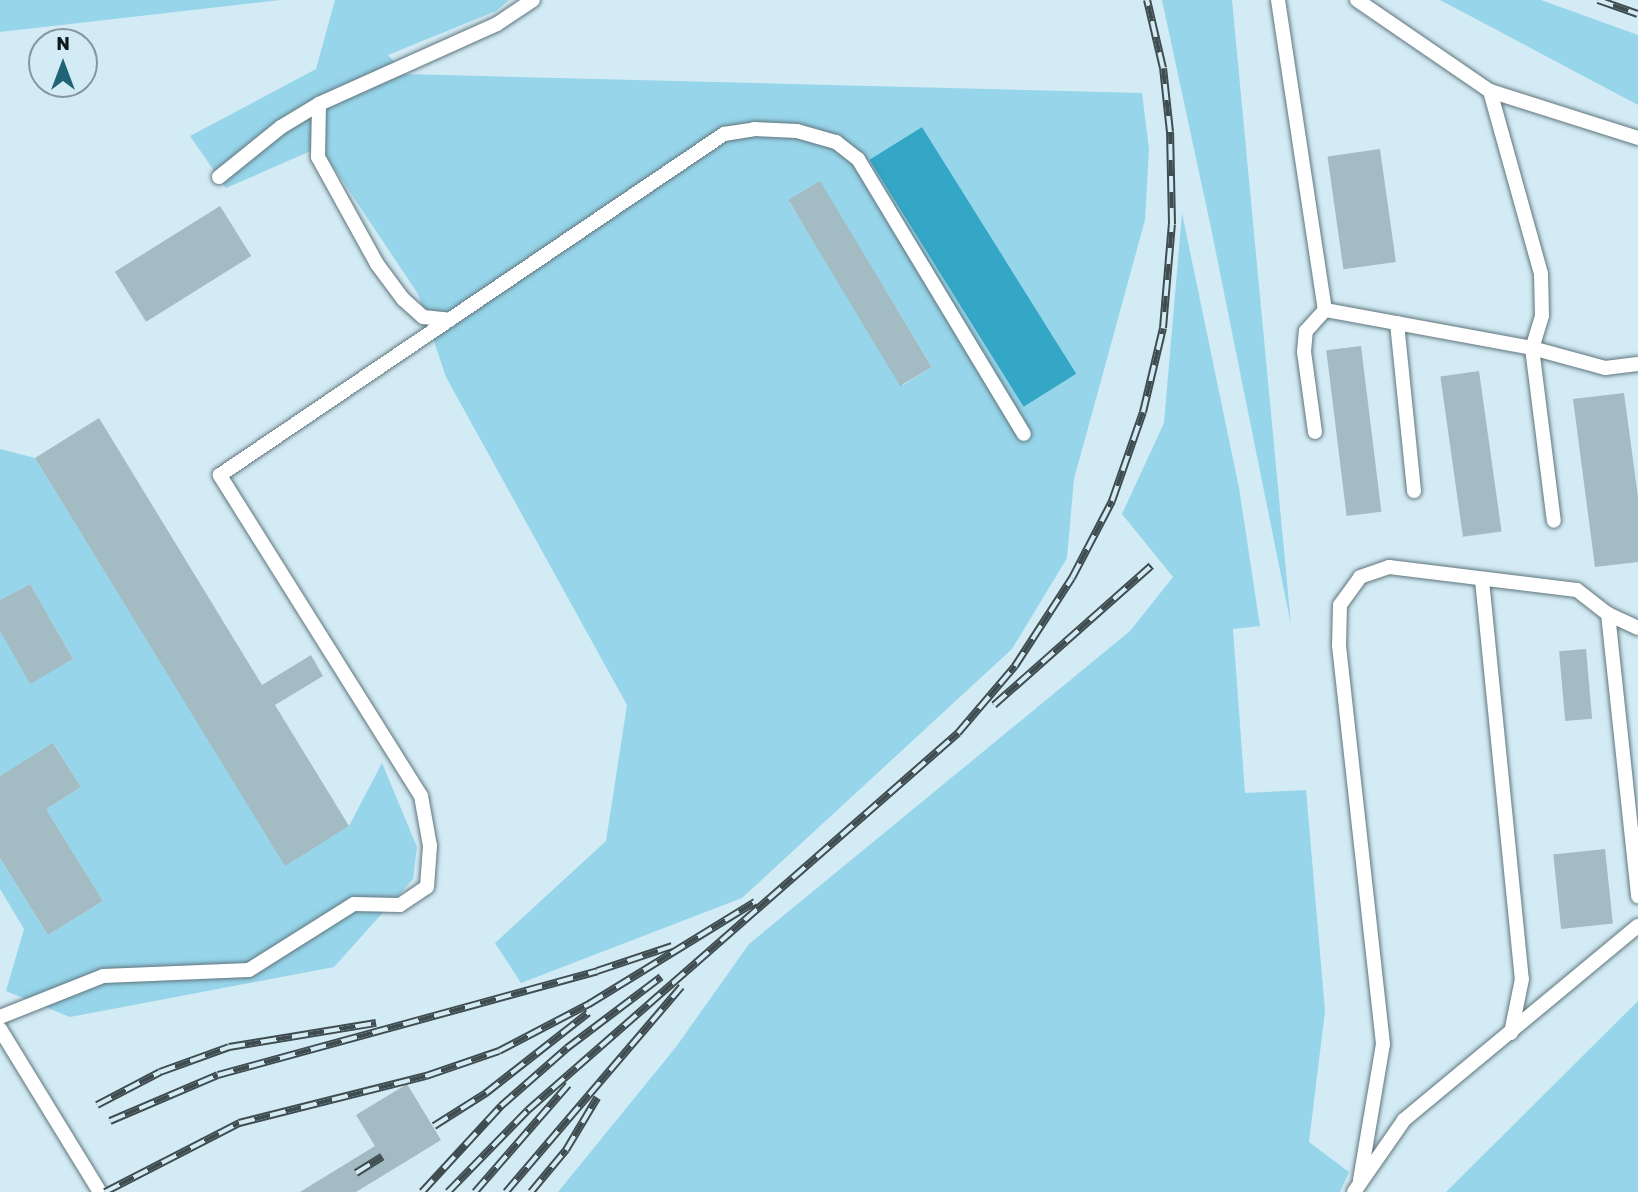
<!DOCTYPE html>
<style>
body{margin:0}
#map{position:relative;width:1638px;height:1192px;overflow:hidden;background:#d3ebf4;font-family:Rubik,sans-serif}
div>[style]{position:absolute}
.green>*{inset:0;background:#97d5ea}
.water>*{inset:0;background:#34a6c6;transform-origin:0 0}
.building>*{inset:0;background:#a3bbc3;transform-origin:0 0}
.roads{filter:drop-shadow(0 0 2px #5f757d) drop-shadow(0 0 2px #5f757d)}
.service>*{height:14px;margin:-7px;padding:0 7px;transform-origin:7px;border-radius:7px;background:#fff}
.rail>*{height:8px;margin-top:-4px;transform-origin:0;background:repeating-linear-gradient(90deg,#d3ebf4 0 16px,#3f4c50 0 32px);box-sizing:border-box;border-block:2px solid #3f4c50}
span{translate:-50% -50%;white-space:nowrap;text-align:center;line-height:1.15;-webkit-text-stroke:5px #d3ebf4;paint-order:stroke}
.north{position:absolute;left:28px;top:28px;width:70px;height:70px;box-sizing:border-box;background:#d3ebf4;border:2px solid #85979e;border-radius:50%;rotate:0deg;font-size:19px;font-weight:700;line-height:28px;text-align:center;color:#10191c}
.north::after{content:'';display:block;margin:auto;width:24px;height:32px;background:#226477;clip-path:polygon(50% 0,100% 100%,50% 72%,0 100%)}
</style>
<div id="map">
<div class="green">
<i style="clip-path:polygon(0 0,280px 0,0 32px)"></i>
<i style="clip-path:polygon(evenodd,335px 0,509px 0,496px 11px,388px 55px,405px 74px,1142px 93px,1149px 149px,1145px 220px,1074px 479px,1067px 558px,1012px 649px,742px 898px,521px 983px,495px 943px,606px 841px,627px 705px,446px 377px,418px 294px,320px 147px,226px 188px,190px 136px,316px 69px,335px 0,922px 127px,1076px 374px,869px 160px,922px 127px,335px 0,820px 182px,932px 367px,903px 385px,789px 202px,820px 182px)"></i>
<i style="clip-path:polygon(1162px 0,1232px 0,1291px 625px,1211px 228px)"></i>
<i style="clip-path:polygon(1440px 0,1541px 0,1638px 35px,1638px 105px)"></i>
<i style="clip-path:polygon(1182px 213px,1239px 488px,1260px 626px,1233px 629px,1245px 793px,1306px 790px,1325px 1011px,1309px 1142px,1349px 1172px,1340px 1192px,558px 1192px,676px 1047px,749px 944px,1130px 631px,1173px 577px,1122px 514px,1164px 423px)"></i>
<i style="clip-path:polygon(0 449px,35px 458px,285px 865px,349px 826px,382px 763px,417px 847px,413px 879px,334px 967px,70px 1017px,6px 991px,24px 929px,0 889px,0 858px,48px 935px,103px 901px,51px 817px,38px 814px,81px 787px,54px 744px,0 776px,0 631px,30px 683px,73px 659px,30px 584px,0 600px)"></i>
<i style="clip-path:polygon(1638px 1001px,1638px 1192px,1446px 1192px)"></i>
</div>
<div class="water">
<i style="left:922px;top:127px;width:291px;height:62px;rotate:58deg"></i>
</div>
<div class="building">
<i style="left:1380px;top:149px;width:114px;height:53px;rotate:82deg"></i>
<i style="left:820px;top:181px;width:217px;height:37px;rotate:59deg"></i>
<i style="left:220px;top:206px;width:59px;height:124px;rotate:58deg"></i>
<i style="left:1361px;top:346px;width:167px;height:35px;rotate:83deg"></i>
<i style="left:1479px;top:371px;width:162px;height:39px;rotate:82deg"></i>
<i style="clip-path:polygon(1624px 393px,1638px 497px,1638px 562px,1595px 567px,1573px 399px)"></i>
<i style="clip-path:polygon(99px 418px,262px 685px,311px 655px,323px 676px,275px 705px,349px 826px,285px 866px,35px 458px)"></i>
<i style="clip-path:polygon(30px 584px,73px 659px,30px 684px,0 631px,0 600px)"></i>
<i style="left:1586px;top:649px;width:70px;height:27px;rotate:85deg"></i>
<i style="clip-path:polygon(53px 743px,81px 787px,46px 809px,103px 901px,48px 935px,0 858px,0 776px)"></i>
<i style="left:1605px;top:849px;width:75px;height:52px;rotate:84deg"></i>
<i style="clip-path:polygon(407px 1084px,441px 1140px,356px 1192px,300px 1192px,375px 1146px,356px 1115px)"></i>
</div>
<div class="roads">
<div class="service">
<i style="left:1278px;top:0;width:314px;rotate:81.4deg"></i>
<i style="left:1325px;top:310px;width:210px;rotate:10.4deg"></i>
<i style="left:1532px;top:348px;width:174px;rotate:82.8deg"></i>
<i style="left:1357px;top:0;width:161px;rotate:34.4deg"></i>
<i style="left:1490px;top:91px;width:155px;rotate:17.6deg"></i>
<i style="left:1490px;top:91px;width:190px;rotate:74.4deg"></i>
<i style="left:1541px;top:274px;width:42px;rotate:88.6deg"></i>
<i style="left:1542px;top:316px;width:34px;rotate:107deg"></i>
<i style="left:1532px;top:348px;width:76px;rotate:15.3deg"></i>
<i style="left:1605px;top:368px;width:33px;rotate:-7deg"></i>
<i style="left:319px;top:104px;width:53px;rotate:91.1deg"></i>
<i style="left:318px;top:157px;width:122px;rotate:61.1deg"></i>
<i style="left:377px;top:264px;width:44px;rotate:53.4deg"></i>
<i style="left:403px;top:299px;width:27px;rotate:42deg"></i>
<i style="left:423px;top:317px;width:27px;rotate:6deg"></i>
<i style="left:219px;top:177px;width:80px;rotate:-38.9deg"></i>
<i style="left:281px;top:127px;width:44px;rotate:-31.2deg"></i>
<i style="left:319px;top:104px;width:195px;rotate:-24.2deg"></i>
<i style="left:497px;top:24px;width:43px;rotate:-33.7deg"></i>
<i style="left:1397px;top:323px;width:169px;rotate:84.2deg"></i>
<i style="left:1315px;top:432px;width:81px;rotate:-97.8deg"></i>
<i style="left:1304px;top:352px;width:21px;rotate:-85deg"></i>
<i style="left:1306px;top:331px;width:28px;rotate:-48deg"></i>
<i style="left:1482px;top:580px;width:401px;rotate:84.3deg"></i>
<i style="left:1522px;top:979px;width:55px;rotate:101.5deg"></i>
<i style="left:1608px;top:614px;width:33px;rotate:25deg"></i>
<i style="left:0;top:1017px;width:111px;rotate:-21.7deg"></i>
<i style="left:103px;top:976px;width:146px;rotate:-2.4deg"></i>
<i style="left:249px;top:970px;width:124px;rotate:-32.2deg"></i>
<i style="left:354px;top:904px;width:46px;rotate:1.2deg"></i>
<i style="left:400px;top:905px;width:32px;rotate:-34deg"></i>
<i style="left:427px;top:887px;width:41px;rotate:-85.8deg"></i>
<i style="left:430px;top:846px;width:51px;rotate:-100.2deg"></i>
<i style="left:421px;top:796px;width:379px;rotate:-122.1deg"></i>
<i style="left:220px;top:475px;width:609px;rotate:-34.08deg"></i>
<i style="left:724px;top:134px;width:30px;rotate:-9deg"></i>
<i style="left:754px;top:129px;width:43px;rotate:2.7deg"></i>
<i style="left:797px;top:131px;width:41px;rotate:15.8deg"></i>
<i style="left:836px;top:142px;width:28px;rotate:38deg"></i>
<i style="left:858px;top:159px;width:321px;rotate:58.9deg"></i>
<i style="left:0;top:1029px;width:191px;rotate:58.5deg"></i>
<i style="left:1360px;top:1180px;width:138px;rotate:-80.4deg"></i>
<i style="left:1383px;top:1044px;width:400px;rotate:-96.3deg"></i>
<i style="left:1339px;top:646px;width:41px;rotate:-88.6deg"></i>
<i style="left:1340px;top:605px;width:34px;rotate:-54deg"></i>
<i style="left:1360px;top:577px;width:31px;rotate:-19deg"></i>
<i style="left:1389px;top:567px;width:189px;rotate:7deg"></i>
<i style="left:1577px;top:590px;width:39px;rotate:38deg"></i>
<i style="left:1608px;top:614px;width:284px;rotate:83.9deg"></i>
<i style="left:1354px;top:1192px;width:88px;rotate:-55.2deg"></i>
<i style="left:1404px;top:1120px;width:304px;rotate:-39.7deg"></i>
</div>
</div>
<div class="rail">
<i style="left:1598px;top:0;width:42px;rotate:19.3deg"></i>
<i style="left:994px;top:705px;width:210px;rotate:-41.5deg"></i>
<i style="left:97px;top:1105px;width:71px;rotate:-27.6deg"></i>
<i style="left:160px;top:1072px;width:73px;rotate:-19.9deg"></i>
<i style="left:229px;top:1047px;width:149px;rotate:-9.3deg"></i>
<i style="left:110px;top:1121px;width:117px;rotate:-23.1deg"></i>
<i style="left:218px;top:1075px;width:393px;rotate:-15.3deg"></i>
<i style="left:597px;top:971px;width:79px;rotate:-18.4deg"></i>
<i style="left:434px;top:1126px;width:62px;rotate:-32.4deg"></i>
<i style="left:486px;top:1093px;width:130px;rotate:-38.1deg"></i>
<i style="left:356px;top:1173px;width:31px;rotate:-32deg"></i>
<i style="left:105px;top:1192px;width:151px;rotate:-27.2deg"></i>
<i style="left:239px;top:1123px;width:193px;rotate:-14.1deg"></i>
<i style="left:426px;top:1076px;width:77px;rotate:-18.9deg"></i>
<i style="left:499px;top:1051px;width:102px;rotate:-27.6deg"></i>
<i style="left:589px;top:1004px;width:195px;rotate:-31.6deg"></i>
<i style="left:422px;top:1192px;width:117px;rotate:-47.4deg"></i>
<i style="left:501px;top:1106px;width:88px;rotate:-41.3deg"></i>
<i style="left:567px;top:1048px;width:118px;rotate:-37.1deg"></i>
<i style="left:448px;top:1192px;width:115px;rotate:-45.7deg"></i>
<i style="left:528px;top:1110px;width:572px;rotate:-41.24deg"></i>
<i style="left:958px;top:733px;width:88px;rotate:-49.6deg"></i>
<i style="left:1015px;top:666px;width:105px;rotate:-57.1deg"></i>
<i style="left:1072px;top:578px;width:87px;rotate:-62.5deg"></i>
<i style="left:1112px;top:501px;width:94px;rotate:-70.8deg"></i>
<i style="left:1143px;top:412px;width:86px;rotate:-76.6deg"></i>
<i style="left:1163px;top:328px;width:104px;rotate:-85.1deg"></i>
<i style="left:1172px;top:224px;width:92px;rotate:-91.2deg"></i>
<i style="left:1170px;top:132px;width:64px;rotate:-96.2deg"></i>
<i style="left:1163px;top:68px;width:70px;rotate:-103.2deg"></i>
<i style="left:475px;top:1192px;width:142px;rotate:-49deg"></i>
<i style="left:506px;top:1192px;width:270px;rotate:-49.5deg"></i>
<i style="left:531px;top:1192px;width:55px;rotate:-50.2deg"></i>
<i style="left:566px;top:1150px;width:61px;rotate:-59.2deg"></i>
</div>
<div class="north">N</div>
</div>
